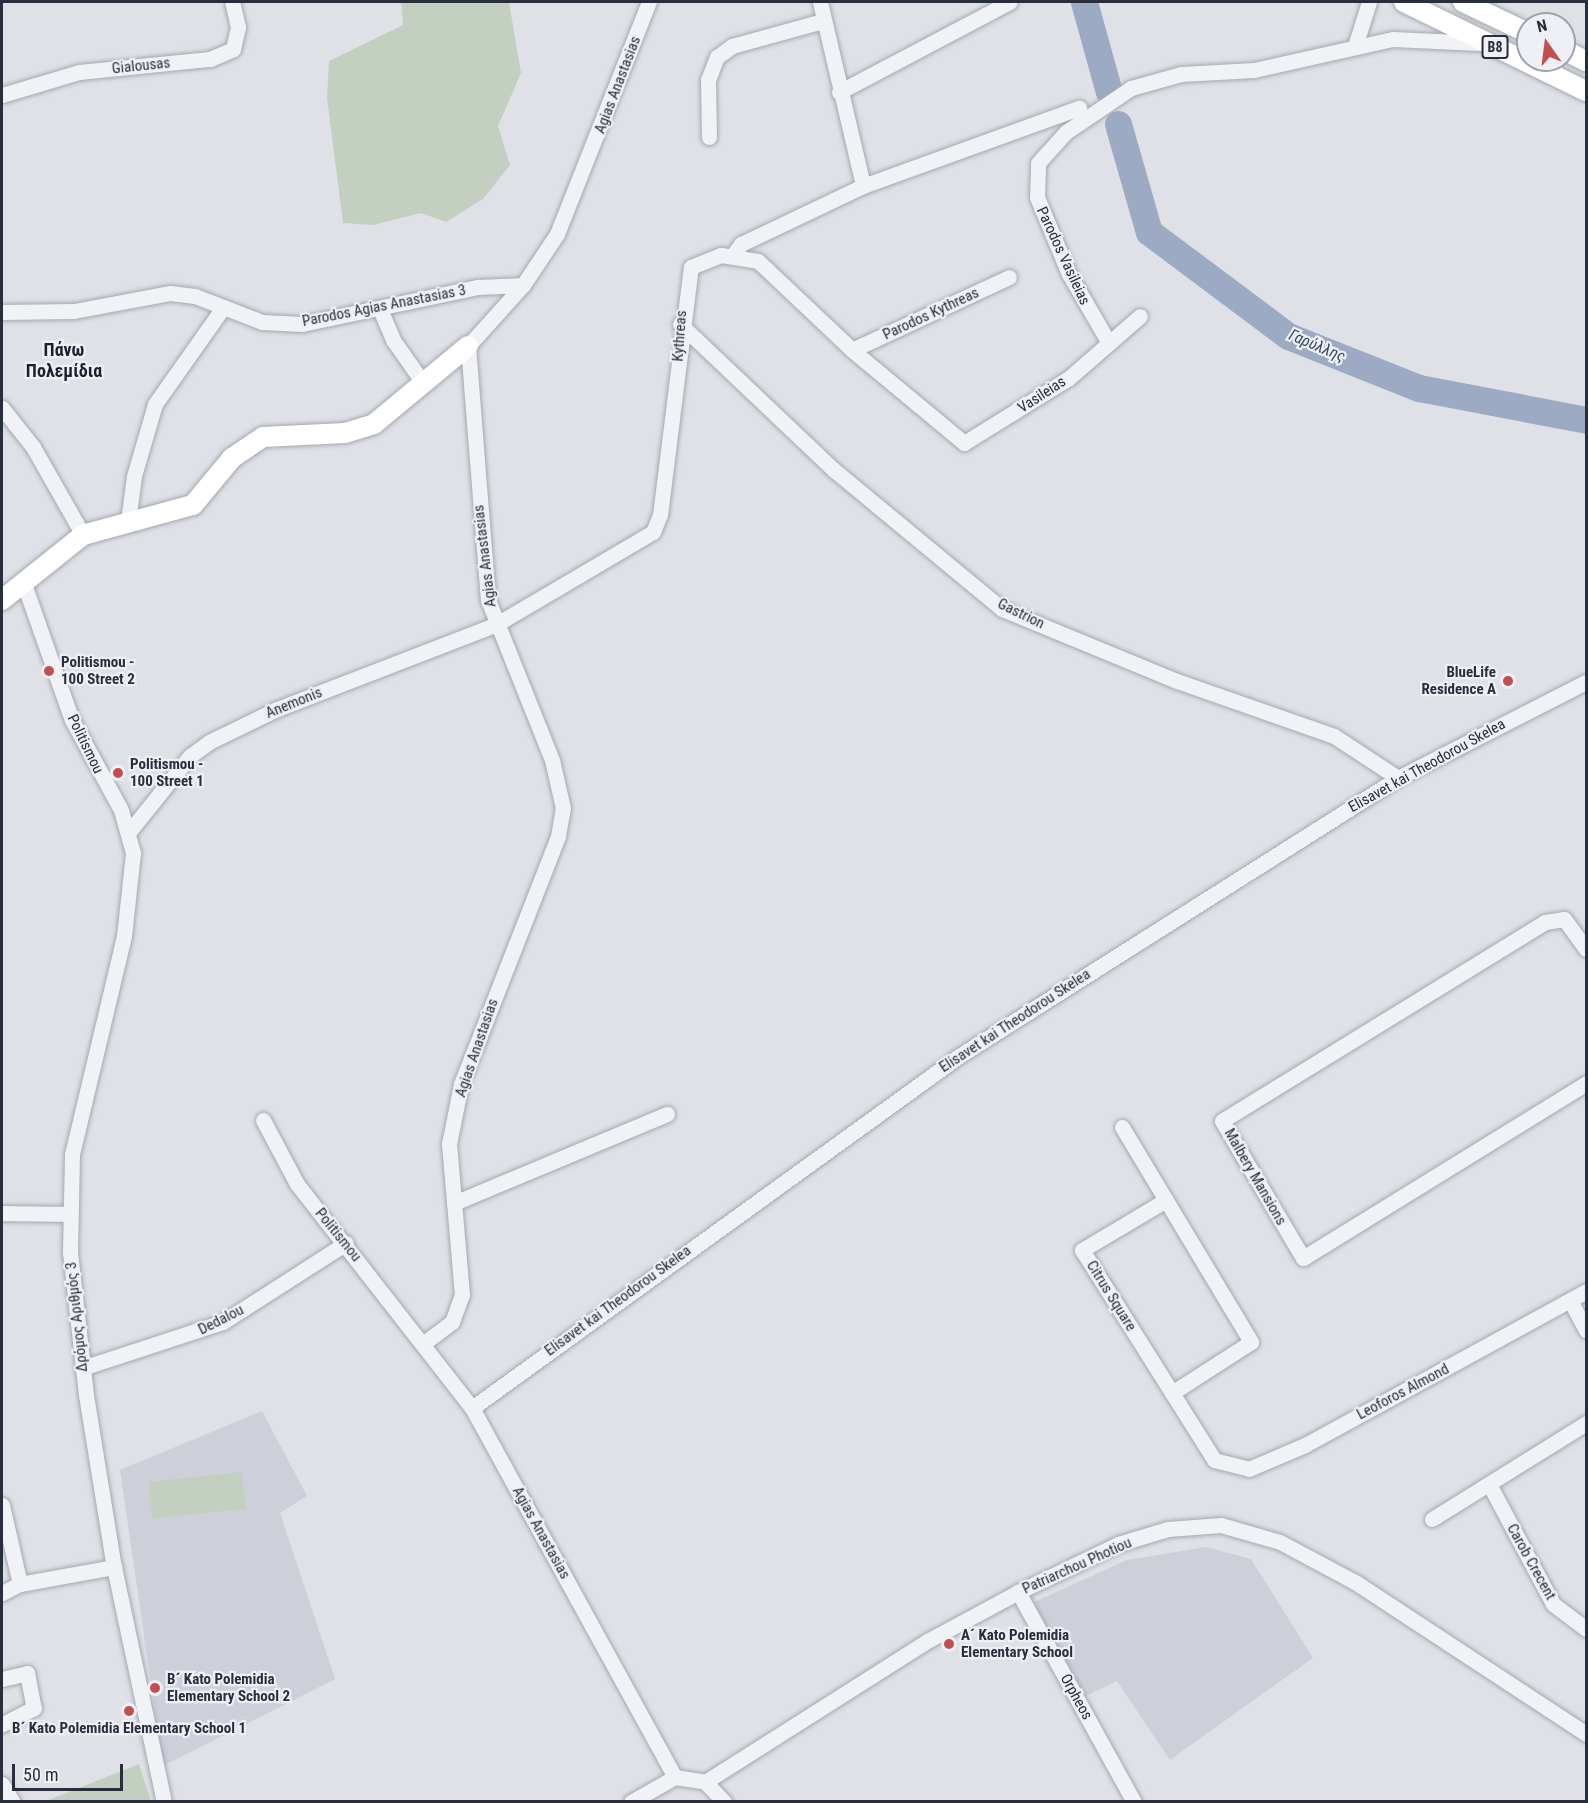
<!DOCTYPE html>
<meta charset="utf-8">
<style>
body{margin:0}
#map{position:relative;width:1588px;height:1803px;overflow:hidden;background:#dfe1e7;font-family:"Roboto Condensed",sans-serif}
div>[style]{position:absolute}
.built>*{inset:0;background:#cdd0d9}
.green>*{inset:0;background:#c3d0c1;transform-origin:0 0}
.river>*{height:27px;margin:-13.5px;padding:0 13.5px;transform-origin:13.5px;border-radius:13.5px;background:#9daac4}
.roads{filter:drop-shadow(0 0 2px #a5a8b1) drop-shadow(0 0 2px #a5a8b1)}
.minor>*{height:15px;margin:-7.5px;padding:0 7.5px;transform-origin:7.5px;border-radius:7.5px;background:#f1f2f6}
.major>*{height:20px;margin:-10px;padding:0 10px;transform-origin:10px;border-radius:10px;background:#fff}
.dots>*{width:16px;height:16px;translate:-50% -50%;box-sizing:border-box;border:3px solid #eef0f5;border-radius:50%}
span{translate:-50% -50%;white-space:nowrap;text-align:center;line-height:1.15;-webkit-text-stroke:4.5px #eef0f5;paint-order:stroke}
.shield-label span{padding:2px 4px;background:#eef0f5;border:2px solid;border-radius:4px;-webkit-text-stroke-width:0}
.shield-label{font-size:14px;color:#292e3d;font-weight:700}
.street-label{font-size:15px;color:#292e3d}
.poi-label{font-size:15px;color:#292e3d;font-weight:700}
.left{translate:0 -50%;text-align:left}
.right{translate:-100% -50%;text-align:right}
.water-label{font-size:16px;color:#37476d;font-style:italic}
.quarter-label{font-size:18px;color:#1c1f2d;font-weight:700}
.frame{position:absolute;inset:0;border:3px solid #292e3d;pointer-events:none}
.north{position:absolute;left:1516px;top:12px;width:60px;height:60px;box-sizing:border-box;background:#eef0f5;border:2px solid #9fa2ab;border-radius:50%;rotate:346deg;font-size:16px;font-weight:700;line-height:24px;text-align:center;color:#292e3d}
.north::after{content:'';display:block;margin:auto;width:21px;height:27px;background:#c24e4f;clip-path:polygon(50% 0,100% 100%,50% 72%,0 100%)}
.scale{position:absolute;left:12px;top:1764px;width:111px;height:27px;box-sizing:border-box;border:3px solid #292e3d;border-top:0;padding-left:8px;font-size:18px;line-height:21px;white-space:nowrap;color:#292e3d;-webkit-text-stroke:4px #eef0f5;paint-order:stroke}
</style>
<div id="map">
<div class="built">
<i style="clip-path:polygon(262px 1411px,307px 1496px,280px 1513px,335px 1679px,163px 1766px,120px 1470px)"></i>
<i style="clip-path:polygon(1206px 1547px,1251px 1559px,1313px 1658px,1170px 1760px,1117px 1681px,1082px 1698px,1034px 1602px,1127px 1560px)"></i>
</div>
<div class="green">
<i style="clip-path:polygon(401px 2px,509px 2px,521px 73px,498px 126px,510px 165px,483px 199px,446px 222px,421px 213px,373px 225px,343px 223px,327px 98px,329px 61px,403px 25px)"></i>
<i style="left:242px;top:1472px;width:37px;height:94px;rotate:84deg"></i>
<i style="clip-path:polygon(139px 1764px,151px 1801px,46px 1801px)"></i>
</div>
<div class="river">
<i style="left:1084px;top:2px;width:93px;rotate:74.5deg"></i>
<i style="left:1118px;top:124px;width:112px;rotate:74deg"></i>
<i style="left:1149px;top:232px;width:174px;rotate:36.8deg"></i>
<i style="left:1288px;top:336px;width:141px;rotate:21.7deg"></i>
<i style="left:1419px;top:388px;width:170px;rotate:10.8deg"></i>
</div>
<div class="roads">
<div class="minor">
<i style="left:820px;top:2px;width:189px;rotate:76.8deg"></i>
<i style="left:1356px;top:43px;width:43px;rotate:-72.4deg"></i>
<i style="left:839px;top:92px;width:193px;rotate:-27.8deg"></i>
<i style="left:2px;top:95px;width:80px;rotate:-16.6deg"></i>
<i style="left:79px;top:72px;width:132px;rotate:-5.7deg"></i>
<i style="left:210px;top:59px;width:25px;rotate:-23deg"></i>
<i style="left:233px;top:49px;width:23px;rotate:-77deg"></i>
<i style="left:238px;top:27px;width:26px;rotate:-103deg"></i>
<i style="left:709px;top:137px;width:57px;rotate:-91deg"></i>
<i style="left:708px;top:80px;width:25px;rotate:-69deg"></i>
<i style="left:717px;top:57px;width:19px;rotate:-36deg"></i>
<i style="left:732px;top:46px;width:94px;rotate:-15.4deg"></i>
<i style="left:733px;top:255px;width:14px;rotate:-54deg"></i>
<i style="left:741px;top:244px;width:135px;rotate:-25.4deg"></i>
<i style="left:863px;top:186px;width:230px;rotate:-19.9deg"></i>
<i style="left:380px;top:309px;width:34px;rotate:67deg"></i>
<i style="left:393px;top:340px;width:54px;rotate:54.8deg"></i>
<i style="left:2px;top:312px;width:72px;rotate:-0.8deg"></i>
<i style="left:74px;top:311px;width:98px;rotate:-10.6deg"></i>
<i style="left:170px;top:293px;width:25px;rotate:7deg"></i>
<i style="left:195px;top:296px;width:72px;rotate:21.2deg"></i>
<i style="left:262px;top:322px;width:40px;rotate:2.9deg"></i>
<i style="left:302px;top:324px;width:180px;rotate:-11.9deg"></i>
<i style="left:478px;top:287px;width:45px;rotate:-2.5deg"></i>
<i style="left:680px;top:324px;width:212px;rotate:43.5deg"></i>
<i style="left:834px;top:470px;width:218px;rotate:39.6deg"></i>
<i style="left:1002px;top:609px;width:189px;rotate:22.4deg"></i>
<i style="left:1177px;top:681px;width:166px;rotate:19.3deg"></i>
<i style="left:1334px;top:736px;width:77px;rotate:33.3deg"></i>
<i style="left:1109px;top:343px;width:80px;rotate:-120.1deg"></i>
<i style="left:1069px;top:274px;width:83px;rotate:-112.6deg"></i>
<i style="left:1037px;top:197px;width:34px;rotate:-88deg"></i>
<i style="left:1038px;top:163px;width:42px;rotate:-47.9deg"></i>
<i style="left:1066px;top:132px;width:78px;rotate:-34.1deg"></i>
<i style="left:1131px;top:88px;width:52px;rotate:-15.6deg"></i>
<i style="left:1181px;top:74px;width:73px;rotate:-3.1deg"></i>
<i style="left:1254px;top:70px;width:142px;rotate:-12.6deg"></i>
<i style="left:1393px;top:39px;width:86px;rotate:2.7deg"></i>
<i style="left:852px;top:350px;width:173px;rotate:-24.9deg"></i>
<i style="left:2px;top:408px;width:50px;rotate:51.5deg"></i>
<i style="left:33px;top:447px;width:101px;rotate:60.4deg"></i>
<i style="left:128px;top:521px;width:45px;rotate:-82.4deg"></i>
<i style="left:134px;top:476px;width:75px;rotate:-73.7deg"></i>
<i style="left:155px;top:404px;width:116px;rotate:-54.8deg"></i>
<i style="left:24px;top:584px;width:144px;rotate:70.6deg"></i>
<i style="left:72px;top:720px;width:102px;rotate:61.4deg"></i>
<i style="left:121px;top:810px;width:45px;rotate:74.4deg"></i>
<i style="left:133px;top:853px;width:83px;rotate:96.2deg"></i>
<i style="left:124px;top:936px;width:225px;rotate:103.4deg"></i>
<i style="left:72px;top:1155px;width:97px;rotate:91.2deg"></i>
<i style="left:70px;top:1252px;width:144px;rotate:83.6deg"></i>
<i style="left:86px;top:1395px;width:174px;rotate:80.8deg"></i>
<i style="left:114px;top:1567px;width:240px;rotate:78deg"></i>
<i style="left:128px;top:833px;width:99px;rotate:-51.2deg"></i>
<i style="left:190px;top:756px;width:24px;rotate:-36deg"></i>
<i style="left:209px;top:742px;width:76px;rotate:-25.9deg"></i>
<i style="left:277px;top:709px;width:234px;rotate:-21.1deg"></i>
<i style="left:495px;top:625px;width:183px;rotate:-30.5deg"></i>
<i style="left:653px;top:532px;width:18px;rotate:-68deg"></i>
<i style="left:660px;top:515px;width:250px;rotate:-82.9deg"></i>
<i style="left:691px;top:267px;width:32px;rotate:-22deg"></i>
<i style="left:721px;top:255px;width:37px;rotate:9deg"></i>
<i style="left:758px;top:261px;width:129px;rotate:43.4deg"></i>
<i style="left:852px;top:350px;width:146px;rotate:39.7deg"></i>
<i style="left:964px;top:443px;width:123px;rotate:-31.8deg"></i>
<i style="left:1069px;top:378px;width:94px;rotate:-41.1deg"></i>
<i style="left:1586px;top:949px;width:37px;rotate:-126deg"></i>
<i style="left:1564px;top:919px;width:19px;rotate:171deg"></i>
<i style="left:1545px;top:922px;width:379px;rotate:148.4deg"></i>
<i style="left:1222px;top:1121px;width:159px;rotate:59.4deg"></i>
<i style="left:1303px;top:1258px;width:333px;rotate:-31.7deg"></i>
<i style="left:263px;top:1120px;width:72px;rotate:62deg"></i>
<i style="left:297px;top:1184px;width:284px;rotate:52deg"></i>
<i style="left:472px;top:1408px;width:421px;rotate:61.2deg"></i>
<i style="left:1122px;top:1127px;width:251px;rotate:59deg"></i>
<i style="left:1251px;top:1342px;width:94px;rotate:147.2deg"></i>
<i style="left:1166px;top:1200px;width:98px;rotate:149.2deg"></i>
<i style="left:1082px;top:1250px;width:248px;rotate:57.8deg"></i>
<i style="left:1214px;top:1460px;width:36px;rotate:14deg"></i>
<i style="left:1249px;top:1469px;width:61px;rotate:-23.2deg"></i>
<i style="left:1305px;top:1445px;width:320px;rotate:-28.7deg"></i>
<i style="left:454px;top:1203px;width:231px;rotate:-22.7deg"></i>
<i style="left:2px;top:1213px;width:69px;rotate:0.8deg"></i>
<i style="left:1571px;top:1302px;width:32px;rotate:62deg"></i>
<i style="left:424px;top:1343px;width:35px;rotate:-37deg"></i>
<i style="left:452px;top:1322px;width:29px;rotate:-70deg"></i>
<i style="left:462px;top:1295px;width:152px;rotate:-94.9deg"></i>
<i style="left:449px;top:1144px;width:61px;rotate:-78.7deg"></i>
<i style="left:461px;top:1084px;width:266px;rotate:-68.6deg"></i>
<i style="left:558px;top:836px;width:28px;rotate:-80deg"></i>
<i style="left:563px;top:808px;width:49px;rotate:-102.9deg"></i>
<i style="left:552px;top:760px;width:172px;rotate:-111.8deg"></i>
<i style="left:488px;top:600px;width:255px;rotate:-94.5deg"></i>
<i style="left:468px;top:346px;width:82px;rotate:-48deg"></i>
<i style="left:523px;top:285px;width:61px;rotate:-56.3deg"></i>
<i style="left:557px;top:234px;width:250px;rotate:-68.4deg"></i>
<i style="left:82px;top:1368px;width:148px;rotate:-18.1deg"></i>
<i style="left:223px;top:1322px;width:146px;rotate:-32.7deg"></i>
<i style="left:472px;top:1408px;width:601px;rotate:-35.86deg"></i>
<i style="left:959px;top:1056px;width:520px;rotate:-32.34deg"></i>
<i style="left:1398px;top:778px;width:211px;rotate:-27.1deg"></i>
<i style="left:1489px;top:1484px;width:136px;rotate:61.9deg"></i>
<i style="left:1553px;top:1604px;width:41px;rotate:37.1deg"></i>
<i style="left:2px;top:1505px;width:81px;rotate:77.2deg"></i>
<i style="left:1432px;top:1519px;width:181px;rotate:-31.9deg"></i>
<i style="left:1018px;top:1592px;width:240px;rotate:61.1deg"></i>
<i style="left:2px;top:1593px;width:20px;rotate:-27deg"></i>
<i style="left:20px;top:1584px;width:96px;rotate:-10.3deg"></i>
<i style="left:2px;top:1679px;width:26px;rotate:-13deg"></i>
<i style="left:27px;top:1673px;width:36px;rotate:79deg"></i>
<i style="left:34px;top:1708px;width:36px;rotate:153deg"></i>
<i style="left:675px;top:1777px;width:30px;rotate:9deg"></i>
<i style="left:705px;top:1782px;width:28px;rotate:46deg"></i>
<i style="left:705px;top:1782px;width:265px;rotate:-32.4deg"></i>
<i style="left:929px;top:1640px;width:101px;rotate:-28.3deg"></i>
<i style="left:1018px;top:1592px;width:111px;rotate:-25.6deg"></i>
<i style="left:1118px;top:1544px;width:52px;rotate:-16.7deg"></i>
<i style="left:1168px;top:1529px;width:53px;rotate:-4.3deg"></i>
<i style="left:1221px;top:1525px;width:61px;rotate:16.1deg"></i>
<i style="left:1280px;top:1542px;width:85px;rotate:28.1deg"></i>
<i style="left:1355px;top:1582px;width:277px;rotate:33.3deg"></i>
<i style="left:2px;top:1784px;width:21px;rotate:59deg"></i>
<i style="left:631px;top:1802px;width:51px;rotate:-29.6deg"></i>
</div>
<div class="major">
<i style="left:1404px;top:2px;width:203px;rotate:26.1deg"></i>
<i style="left:1463px;top:2px;width:72px;rotate:25.5deg"></i>
<i style="left:1564px;top:50px;width:25px;rotate:27deg"></i>
<i style="left:2px;top:600px;width:104px;rotate:-38.7deg"></i>
<i style="left:83px;top:535px;width:114px;rotate:-15.3deg"></i>
<i style="left:193px;top:505px;width:61px;rotate:-50.3deg"></i>
<i style="left:232px;top:458px;width:37px;rotate:-34deg"></i>
<i style="left:263px;top:437px;width:82px;rotate:-2.8deg"></i>
<i style="left:345px;top:433px;width:30px;rotate:-17deg"></i>
<i style="left:374px;top:424px;width:122px;rotate:-39.7deg"></i>
</div>
</div>
<div class="dots">
<i style="left:49px;top:671px;background:#c24e4f"></i>
<i style="left:1508px;top:681px;background:#c24e4f"></i>
<i style="left:118px;top:773px;background:#c24e4f"></i>
<i style="left:949px;top:1644px;background:#c24e4f"></i>
<i style="left:155px;top:1688px;background:#c24e4f"></i>
<i style="left:129px;top:1711px;background:#c24e4f"></i>
</div>
<div class="shield-label">
<span style="left:1495px;top:47px">B8</span>
</div>
<div class="street-label">
<span style="left:141px;top:66px;rotate:-6deg">Gialousas</span>
<span style="left:618px;top:85px;rotate:-69deg">Agias Anastasias</span>
<span style="left:1063px;top:256px;rotate:65deg">Parodos Vasileias</span>
<span style="left:384px;top:306px;rotate:-11deg">Parodos Agias Anastasias 3</span>
<span style="left:931px;top:314px;rotate:-25deg">Parodos Kythreas</span>
<span style="left:680px;top:336px;rotate:-86deg">Kythreas</span>
<span style="left:1042px;top:395px;rotate:-33deg">Vasileias</span>
<span style="left:485px;top:556px;rotate:-97deg">Agias Anastasias</span>
<span style="left:1021px;top:614px;rotate:26deg">Gastrion</span>
<span style="left:294px;top:703px;rotate:-22deg">Anemonis</span>
<span style="left:85px;top:744px;rotate:64deg">Politismou</span>
<span style="left:1427px;top:766px;rotate:-29deg">Elisavet kai Theodorou Skelea</span>
<span style="left:1015px;top:1021px;rotate:-33deg">Elisavet kai Theodorou Skelea</span>
<span style="left:477px;top:1048px;rotate:-71deg">Agias Anastasias</span>
<span style="left:1255px;top:1177px;rotate:60deg">Malbery Mansions</span>
<span style="left:338px;top:1235px;rotate:51deg">Politismou</span>
<span style="left:1111px;top:1296px;rotate:58deg">Citrus Square</span>
<span style="left:618px;top:1301px;rotate:-36deg">Elisavet kai Theodorou Skelea</span>
<span style="left:77px;top:1317px;rotate:-96deg">Δρόμος Αριθμός 3</span>
<span style="left:221px;top:1320px;rotate:-27deg">Dedalou</span>
<span style="left:1403px;top:1392px;rotate:-28deg">Leoforos Almond</span>
<span style="left:541px;top:1533px;rotate:61deg">Agias Anastasias</span>
<span style="left:1531px;top:1562px;rotate:61deg">Carob Crecent</span>
<span style="left:1077px;top:1566px;rotate:-24deg">Patriarchou Photiou</span>
<span style="left:1076px;top:1697px;rotate:61deg">Orpheos</span>
</div>
<div class="poi-label">
<span class="left" style="left:61px;top:671px">Politismou -<br>100 Street 2</span>
<span class="right" style="left:1496px;top:681px">BlueLife<br>Residence A</span>
<span class="left" style="left:130px;top:773px">Politismou -<br>100 Street 1</span>
<span class="left" style="left:961px;top:1644px">A´ Kato Polemidia<br>Elementary School</span>
<span class="left" style="left:167px;top:1688px">B´ Kato Polemidia<br>Elementary School 2</span>
<span style="left:129px;top:1729px">B´ Kato Polemidia Elementary School 1</span>
</div>
<div class="water-label">
<span style="left:1317px;top:346px;rotate:23deg">Γαρύλλης</span>
</div>
<div class="quarter-label">
<span style="left:64px;top:361px">Πάνω<br>Πολεμίδια</span>
</div>
<div class="frame"></div>
<div class="north">N</div>
<div class="scale">50 m</div>
</div>
